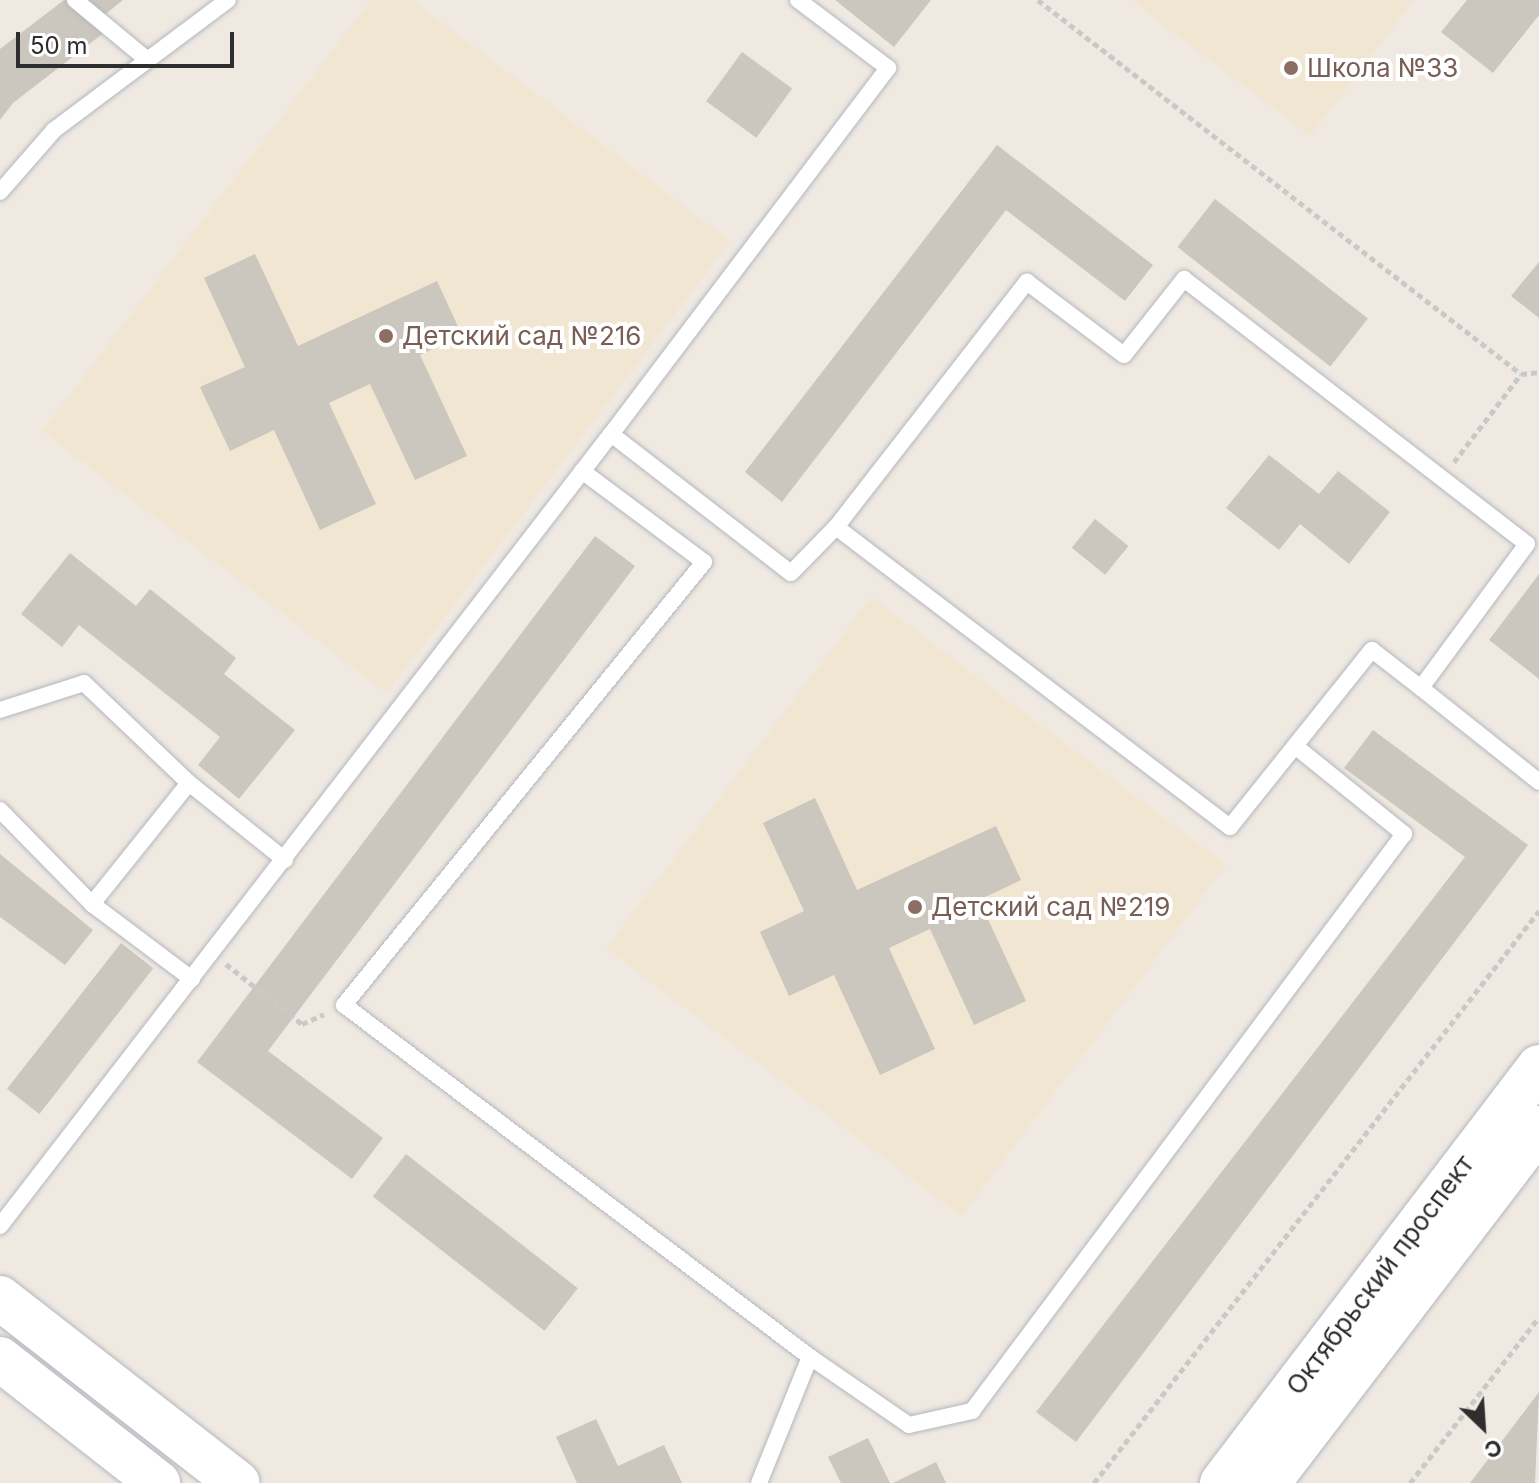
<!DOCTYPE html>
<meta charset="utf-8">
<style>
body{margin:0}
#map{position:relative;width:1539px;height:1483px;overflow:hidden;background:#efe9e1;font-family:Inter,sans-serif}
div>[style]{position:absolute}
.education>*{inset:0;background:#f0e6d1;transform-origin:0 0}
.building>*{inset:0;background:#cbc7bf;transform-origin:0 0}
.path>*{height:5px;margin-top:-2.5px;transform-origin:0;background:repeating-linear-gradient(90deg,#c9c9c9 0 6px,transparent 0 10px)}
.roads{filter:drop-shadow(0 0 2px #b4b7c1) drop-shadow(0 0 2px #b4b7c1)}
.service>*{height:16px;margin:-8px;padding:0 8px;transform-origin:8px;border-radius:8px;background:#fff}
.secondary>*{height:44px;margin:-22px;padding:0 22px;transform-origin:22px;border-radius:22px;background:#fff}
.dots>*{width:22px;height:22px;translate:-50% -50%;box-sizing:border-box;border:4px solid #fff;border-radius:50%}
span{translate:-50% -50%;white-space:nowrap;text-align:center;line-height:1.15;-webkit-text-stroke:8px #fff;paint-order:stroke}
.education-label{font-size:26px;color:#785e54}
.left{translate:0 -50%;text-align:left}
.street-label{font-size:26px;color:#2e2e2e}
.north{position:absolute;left:1443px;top:1387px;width:80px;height:80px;-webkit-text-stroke:6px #fff;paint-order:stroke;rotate:155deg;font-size:22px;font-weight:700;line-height:32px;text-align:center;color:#2e2e2e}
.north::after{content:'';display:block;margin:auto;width:28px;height:36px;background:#2e2e2e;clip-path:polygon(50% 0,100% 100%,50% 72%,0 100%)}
.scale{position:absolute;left:16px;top:32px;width:218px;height:36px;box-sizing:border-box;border:4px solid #2e2e2e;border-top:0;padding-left:10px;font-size:24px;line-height:28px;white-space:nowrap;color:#2e2e2e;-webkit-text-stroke:6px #fff;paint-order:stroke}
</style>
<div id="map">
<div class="education">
<i style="clip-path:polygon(371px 0,412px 0,730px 241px,387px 693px,42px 431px)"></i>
<i style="clip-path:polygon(1131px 0,1414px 0,1310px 136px)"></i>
<i style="left:871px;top:597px;width:445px;height:440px;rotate:37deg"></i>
</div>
<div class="building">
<i style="clip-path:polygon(64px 0,123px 0,97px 21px,105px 32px,13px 103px,0 120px,0 49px)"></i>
<i style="clip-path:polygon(835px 0,931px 0,894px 47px)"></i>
<i style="clip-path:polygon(1467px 0,1539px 0,1539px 15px,1493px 73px,1441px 32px)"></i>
<i style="left:742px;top:52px;width:62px;height:61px;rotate:36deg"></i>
<i style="clip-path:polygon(997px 145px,1153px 265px,1125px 301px,1006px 210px,782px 502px,745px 472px)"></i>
<i style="left:1215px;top:199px;width:194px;height:61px;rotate:38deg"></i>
<i style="clip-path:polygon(255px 254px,298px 346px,437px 281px,462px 335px,420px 355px,467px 456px,415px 480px,370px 384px,329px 403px,376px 504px,320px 530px,274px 430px,230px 451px,200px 387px,245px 367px,204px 278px)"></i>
<i style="clip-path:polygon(1539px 262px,1539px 318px,1511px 296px)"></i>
<i style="clip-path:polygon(1269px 455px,1319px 494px,1338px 471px,1390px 512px,1349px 564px,1300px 524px,1279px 550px,1226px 508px)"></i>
<i style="left:1095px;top:519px;width:43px;height:37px;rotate:39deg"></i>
<i style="clip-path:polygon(595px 536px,635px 566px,268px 1051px,383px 1138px,352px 1179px,197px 1062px)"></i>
<i style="clip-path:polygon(70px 553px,136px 606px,150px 589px,236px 658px,224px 674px,295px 730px,239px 799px,198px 765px,220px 737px,79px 625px,62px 647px,21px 614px)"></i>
<i style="clip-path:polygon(1539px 574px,1539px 679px,1489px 640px)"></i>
<i style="clip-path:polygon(1373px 730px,1528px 845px,1076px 1442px,1036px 1412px,1465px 857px,1344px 768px)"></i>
<i style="clip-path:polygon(815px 798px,857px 890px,996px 826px,1021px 880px,979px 900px,1026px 1001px,974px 1025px,930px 929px,889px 948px,935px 1049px,880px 1075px,834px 975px,789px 996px,760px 932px,804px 911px,763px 823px)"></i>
<i style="clip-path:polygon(0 854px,93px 930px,65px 965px,0 917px)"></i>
<i style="left:121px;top:943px;width:41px;height:185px;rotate:38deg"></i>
<i style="left:406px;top:1154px;width:218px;height:54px;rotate:38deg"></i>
<i style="clip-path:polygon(1539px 1392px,1535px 1483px,1470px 1483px)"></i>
<i style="clip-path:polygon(596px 1419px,618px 1466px,664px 1445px,682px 1483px,577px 1483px,556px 1437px)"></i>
<i style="clip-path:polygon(868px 1438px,890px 1483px,841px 1483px,828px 1457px)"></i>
<i style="clip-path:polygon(936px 1462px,946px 1483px,893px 1483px)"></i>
</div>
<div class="path">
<i style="left:1038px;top:0;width:611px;rotate:37.75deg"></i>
<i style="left:1521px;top:374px;width:18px;rotate:-6deg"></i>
<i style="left:1454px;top:462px;width:111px;rotate:-52.7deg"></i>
<i style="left:226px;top:964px;width:97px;rotate:38.3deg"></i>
<i style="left:302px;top:1024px;width:24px;rotate:-24deg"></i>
<i style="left:1094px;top:1483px;width:725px;rotate:-52.12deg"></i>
<i style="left:1410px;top:1483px;width:210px;rotate:-52.1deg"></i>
</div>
<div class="roads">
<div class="service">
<i style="left:75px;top:0;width:91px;rotate:39.6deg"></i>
<i style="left:798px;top:0;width:113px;rotate:37.1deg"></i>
<i style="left:888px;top:68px;width:459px;rotate:127.1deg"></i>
<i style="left:611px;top:434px;width:227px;rotate:37.7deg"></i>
<i style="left:791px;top:573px;width:64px;rotate:-45.6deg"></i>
<i style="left:836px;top:527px;width:311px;rotate:-52.1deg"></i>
<i style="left:1027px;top:282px;width:121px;rotate:37deg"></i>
<i style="left:1124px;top:355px;width:97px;rotate:-51.7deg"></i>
<i style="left:1184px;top:279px;width:433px;rotate:37.7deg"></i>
<i style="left:1527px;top:544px;width:179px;rotate:126.4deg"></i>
<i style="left:1421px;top:688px;width:151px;rotate:38.5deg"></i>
<i style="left:0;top:192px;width:82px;rotate:-48.9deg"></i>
<i style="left:54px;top:130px;width:217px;rotate:-36.8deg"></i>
<i style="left:582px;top:471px;width:152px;rotate:36.7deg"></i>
<i style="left:704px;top:562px;width:571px;rotate:129.1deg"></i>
<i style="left:344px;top:1005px;width:584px;rotate:37.07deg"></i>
<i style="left:810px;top:1357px;width:120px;rotate:34.5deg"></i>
<i style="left:909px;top:1425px;width:65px;rotate:-12.5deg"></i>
<i style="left:972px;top:1411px;width:721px;rotate:-53.18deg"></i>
<i style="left:1404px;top:834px;width:140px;rotate:-141.1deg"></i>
<i style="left:836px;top:527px;width:495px;rotate:37.3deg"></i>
<i style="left:1230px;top:827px;width:227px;rotate:-51.3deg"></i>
<i style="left:1372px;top:650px;width:62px;rotate:37.8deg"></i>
<i style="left:0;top:710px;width:88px;rotate:-17.8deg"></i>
<i style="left:84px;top:683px;width:145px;rotate:43.6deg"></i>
<i style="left:189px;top:783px;width:123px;rotate:38.7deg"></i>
<i style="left:0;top:810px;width:132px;rotate:45.6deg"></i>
<i style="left:92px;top:904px;width:125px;rotate:36.9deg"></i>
<i style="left:92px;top:904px;width:155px;rotate:-51.3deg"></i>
<i style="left:0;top:1226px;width:1000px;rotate:-52.35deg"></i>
<i style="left:759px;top:1483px;width:136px;rotate:-68deg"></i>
</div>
<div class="secondary">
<i style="left:0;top:1298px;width:301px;rotate:37.9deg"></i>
<i style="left:0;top:1359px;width:201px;rotate:38.1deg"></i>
<i style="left:1222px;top:1483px;width:523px;rotate:-52.69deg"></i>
<i style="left:1268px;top:1483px;width:447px;rotate:-52.6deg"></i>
</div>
</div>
<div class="dots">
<i style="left:1291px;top:68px;background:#8d6e63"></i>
<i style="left:386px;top:336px;background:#8d6e63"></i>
<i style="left:915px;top:907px;background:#8d6e63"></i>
</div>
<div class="education-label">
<span class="left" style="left:1307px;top:68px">Школа №33</span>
<span class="left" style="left:402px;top:336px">Детский сад №216</span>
<span class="left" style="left:931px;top:907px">Детский сад №219</span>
</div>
<div class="street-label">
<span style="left:1380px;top:1275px;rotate:-53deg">Октябрьский проспект</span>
</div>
<div class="north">С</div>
<div class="scale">50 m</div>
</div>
